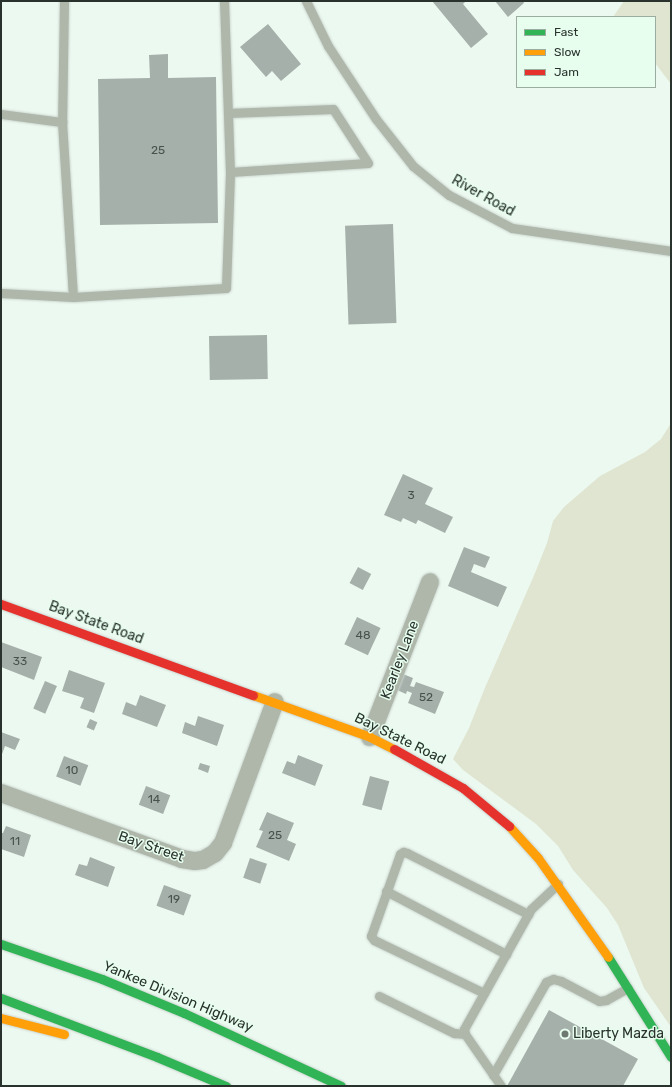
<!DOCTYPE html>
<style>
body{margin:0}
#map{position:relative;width:672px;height:1087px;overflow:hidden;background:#ecf9f0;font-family:Rubik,sans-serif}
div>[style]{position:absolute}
.green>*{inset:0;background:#e0e5d1}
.building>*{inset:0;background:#a6b0ab;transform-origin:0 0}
.roads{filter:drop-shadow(0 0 1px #cad4ce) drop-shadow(0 0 1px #cad4ce)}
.lane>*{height:9px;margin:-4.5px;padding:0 4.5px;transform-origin:4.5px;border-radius:4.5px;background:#aeb7aa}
.street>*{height:18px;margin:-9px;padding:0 9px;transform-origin:9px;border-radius:9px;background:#aeb7aa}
.fast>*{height:9px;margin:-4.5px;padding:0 4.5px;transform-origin:4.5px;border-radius:4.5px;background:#30b455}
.slow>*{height:9px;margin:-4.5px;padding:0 4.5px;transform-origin:4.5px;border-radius:4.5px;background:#ff9f0a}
.jam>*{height:9px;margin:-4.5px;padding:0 4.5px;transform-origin:4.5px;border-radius:4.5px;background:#e5322d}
.dots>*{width:11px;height:11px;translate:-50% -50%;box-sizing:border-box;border:2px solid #e7feef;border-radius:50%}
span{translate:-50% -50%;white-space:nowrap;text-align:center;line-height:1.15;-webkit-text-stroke:3px #e7feef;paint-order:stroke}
.number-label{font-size:12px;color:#48524c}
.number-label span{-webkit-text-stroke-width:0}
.street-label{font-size:14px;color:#29322c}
.poi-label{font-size:14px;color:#29322c}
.left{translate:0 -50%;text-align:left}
.frame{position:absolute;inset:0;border:2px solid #29322c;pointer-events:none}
.legend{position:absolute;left:516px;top:16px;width:140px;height:72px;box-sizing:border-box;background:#e7feef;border:1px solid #9baca1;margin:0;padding:5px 7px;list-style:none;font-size:12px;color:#29322c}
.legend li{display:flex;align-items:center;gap:8px;height:20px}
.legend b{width:20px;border:1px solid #9baca1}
</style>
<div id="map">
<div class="green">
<i style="clip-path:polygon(624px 1px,671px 1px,671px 84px,655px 63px,655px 17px,613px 17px)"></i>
<i style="clip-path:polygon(671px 423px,671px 1027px,644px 988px,618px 925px,607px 908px,573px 870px,558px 846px,536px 824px,463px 770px,453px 759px,469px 728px,484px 690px,535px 573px,547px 543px,553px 521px,564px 507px,600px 476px,645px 452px,661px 439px)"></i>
</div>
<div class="building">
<i style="clip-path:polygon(432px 1px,466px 1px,463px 4px,488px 34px,471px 48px)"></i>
<i style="clip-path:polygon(495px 1px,523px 1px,524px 3px,508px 17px)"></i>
<i style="clip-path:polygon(268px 24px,301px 64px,281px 81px,272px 71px,266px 77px,240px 47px)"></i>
<i style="clip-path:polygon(168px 54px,168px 78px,216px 77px,218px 223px,100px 225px,98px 79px,150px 78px,149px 55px)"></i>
<i style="left:393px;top:224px;width:99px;height:48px;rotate:88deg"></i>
<i style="left:267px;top:335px;width:44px;height:58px;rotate:89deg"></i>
<i style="clip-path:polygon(403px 474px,433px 488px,425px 504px,453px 517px,445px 533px,418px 520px,416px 524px,403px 518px,401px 522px,384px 515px)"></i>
<i style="clip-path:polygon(464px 547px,490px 557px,485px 568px,474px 564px,471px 572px,507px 587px,498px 607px,448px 586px)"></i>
<i style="left:358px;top:567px;width:15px;height:18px;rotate:28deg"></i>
<i style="left:357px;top:617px;width:26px;height:30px;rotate:25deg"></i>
<i style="clip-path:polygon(1px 642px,42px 657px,34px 680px,1px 667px)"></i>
<i style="clip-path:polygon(69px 670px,105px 683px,94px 713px,80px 708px,84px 698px,62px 691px)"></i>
<i style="clip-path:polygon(403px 674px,413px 678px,410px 686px,414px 687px,416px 682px,444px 692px,435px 714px,408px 703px,412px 693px,407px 691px,406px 694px,397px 690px)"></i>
<i style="left:45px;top:681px;width:13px;height:30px;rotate:23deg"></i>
<i style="clip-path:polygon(140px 695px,166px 705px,157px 727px,122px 714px,126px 702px,136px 706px)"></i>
<i style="clip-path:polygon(198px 716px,224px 725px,217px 746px,182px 733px,185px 722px,195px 726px)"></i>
<i style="left:90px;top:719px;width:8px;height:9px;rotate:23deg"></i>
<i style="clip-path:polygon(1px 732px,20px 739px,15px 750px,5px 746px,1px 757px)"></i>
<i style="clip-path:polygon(298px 755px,323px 765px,315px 786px,282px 773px,287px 761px,295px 764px)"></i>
<i style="left:64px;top:756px;width:26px;height:22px;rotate:21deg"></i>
<i style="clip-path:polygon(200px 763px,210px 766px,208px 773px,198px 769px)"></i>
<i style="left:370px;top:776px;width:20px;height:30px;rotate:15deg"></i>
<i style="left:146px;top:786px;width:26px;height:20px;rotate:21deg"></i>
<i style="clip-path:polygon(267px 812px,294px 823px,287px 840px,296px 844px,289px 861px,256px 847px,263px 831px,259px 830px)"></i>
<i style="clip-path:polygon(6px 826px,31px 835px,24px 857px,1px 849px,1px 833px,3px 833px)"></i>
<i style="clip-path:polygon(90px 857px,115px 867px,108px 887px,75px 875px,79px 864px,87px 866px)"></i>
<i style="left:250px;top:858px;width:18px;height:21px;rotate:19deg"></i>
<i style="left:164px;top:885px;width:29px;height:22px;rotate:20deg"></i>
<i style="clip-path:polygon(549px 1010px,638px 1059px,623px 1086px,507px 1086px)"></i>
</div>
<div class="roads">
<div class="lane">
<i style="left:64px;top:1px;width:121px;rotate:90.9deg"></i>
<i style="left:62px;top:122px;width:175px;rotate:86.4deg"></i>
<i style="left:73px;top:297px;width:153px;rotate:-3.4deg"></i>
<i style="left:226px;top:288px;width:116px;rotate:-88deg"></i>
<i style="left:224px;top:1px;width:171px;rotate:88deg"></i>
<i style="left:230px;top:172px;width:138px;rotate:-3.7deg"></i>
<i style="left:368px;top:163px;width:64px;rotate:-122.9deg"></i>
<i style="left:333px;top:109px;width:105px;rotate:177.8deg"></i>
<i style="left:306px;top:1px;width:50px;rotate:63.9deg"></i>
<i style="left:328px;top:46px;width:87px;rotate:56.7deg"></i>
<i style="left:376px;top:119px;width:60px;rotate:51.8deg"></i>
<i style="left:413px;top:166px;width:46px;rotate:38.9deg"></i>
<i style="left:449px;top:195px;width:71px;rotate:27.6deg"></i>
<i style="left:512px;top:228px;width:161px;rotate:8.2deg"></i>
<i style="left:1px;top:114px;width:62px;rotate:7.5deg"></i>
<i style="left:1px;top:293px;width:72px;rotate:3.2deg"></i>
<i style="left:386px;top:891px;width:136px;rotate:27.7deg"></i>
<i style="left:484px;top:993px;width:122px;rotate:-154.3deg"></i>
<i style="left:374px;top:940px;width:5px;rotate:-127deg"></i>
<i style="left:371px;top:936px;width:87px;rotate:-70.5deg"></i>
<i style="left:400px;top:854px;width:4px;rotate:-34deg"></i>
<i style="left:403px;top:852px;width:4px;rotate:14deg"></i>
<i style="left:407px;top:853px;width:136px;rotate:26.8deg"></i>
<i style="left:379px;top:996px;width:84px;rotate:26.3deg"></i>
<i style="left:454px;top:1033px;width:11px;rotate:5deg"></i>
<i style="left:493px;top:1075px;width:107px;rotate:-60.3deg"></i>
<i style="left:546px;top:982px;width:8px;rotate:-23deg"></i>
<i style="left:553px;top:979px;width:8px;rotate:14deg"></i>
<i style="left:561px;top:981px;width:43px;rotate:27.8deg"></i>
<i style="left:599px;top:1001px;width:7px;rotate:-8deg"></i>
<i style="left:606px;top:1000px;width:25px;rotate:-29deg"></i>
<i style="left:501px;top:1086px;width:63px;rotate:-124.7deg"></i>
<i style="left:465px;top:1034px;width:5px;rotate:-101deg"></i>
<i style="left:464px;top:1029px;width:137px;rotate:-60.8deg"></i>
<i style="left:531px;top:909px;width:37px;rotate:-43deg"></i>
</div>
<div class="street">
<i style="left:370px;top:737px;width:166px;rotate:-68.8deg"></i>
<i style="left:1px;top:793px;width:193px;rotate:20deg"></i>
<i style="left:182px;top:859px;width:13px;rotate:9deg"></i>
<i style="left:195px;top:861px;width:8px;rotate:-7deg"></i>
<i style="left:203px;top:860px;width:14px;rotate:-30deg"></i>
<i style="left:215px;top:853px;width:13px;rotate:-51deg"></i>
<i style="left:223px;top:843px;width:150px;rotate:-69.8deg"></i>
</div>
<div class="fast">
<i style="left:1px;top:944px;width:107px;rotate:19.1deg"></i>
<i style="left:102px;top:979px;width:89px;rotate:22.5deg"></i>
<i style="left:184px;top:1013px;width:173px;rotate:24.9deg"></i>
<i style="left:608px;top:957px;width:118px;rotate:57.8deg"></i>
<i style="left:1px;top:998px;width:167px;rotate:20.7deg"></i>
<i style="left:157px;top:1057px;width:75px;rotate:22.8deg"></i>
</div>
<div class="slow">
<i style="left:253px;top:695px;width:124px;rotate:19.7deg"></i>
<i style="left:370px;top:737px;width:27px;rotate:27deg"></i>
<i style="left:509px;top:826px;width:43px;rotate:47.8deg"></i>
<i style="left:538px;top:858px;width:121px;rotate:54.7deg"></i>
<i style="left:1px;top:1018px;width:65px;rotate:14.3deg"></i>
</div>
<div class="jam">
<i style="left:1px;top:604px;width:268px;rotate:19.9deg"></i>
<i style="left:394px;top:749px;width:79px;rotate:29.5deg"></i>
<i style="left:463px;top:788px;width:60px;rotate:39.6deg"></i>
</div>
</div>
<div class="dots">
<i style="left:565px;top:1034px;background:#6d7871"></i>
</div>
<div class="number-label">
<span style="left:158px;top:151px">25</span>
<span style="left:411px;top:496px">3</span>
<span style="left:363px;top:636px">48</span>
<span style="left:20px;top:662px">33</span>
<span style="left:426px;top:698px">52</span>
<span style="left:72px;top:771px">10</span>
<span style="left:154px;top:800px">14</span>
<span style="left:275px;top:836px">25</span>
<span style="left:15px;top:842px">11</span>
<span style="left:174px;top:900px">19</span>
</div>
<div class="street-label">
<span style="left:483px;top:196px;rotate:29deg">River Road</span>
<span style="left:96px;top:623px;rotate:20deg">Bay State Road</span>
<span style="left:400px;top:660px;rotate:-69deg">Kearley Lane</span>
<span style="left:400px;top:739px;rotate:26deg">Bay State Road</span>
<span style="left:151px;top:847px;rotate:19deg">Bay Street</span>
<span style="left:178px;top:997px;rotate:23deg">Yankee Division Highway</span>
</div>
<div class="poi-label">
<span class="left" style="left:573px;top:1034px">Liberty Mazda</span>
</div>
<div class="frame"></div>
<ul class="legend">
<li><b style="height:5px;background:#30b455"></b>Fast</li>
<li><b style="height:5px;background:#ff9f0a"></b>Slow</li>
<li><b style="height:5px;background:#e5322d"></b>Jam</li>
</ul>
</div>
